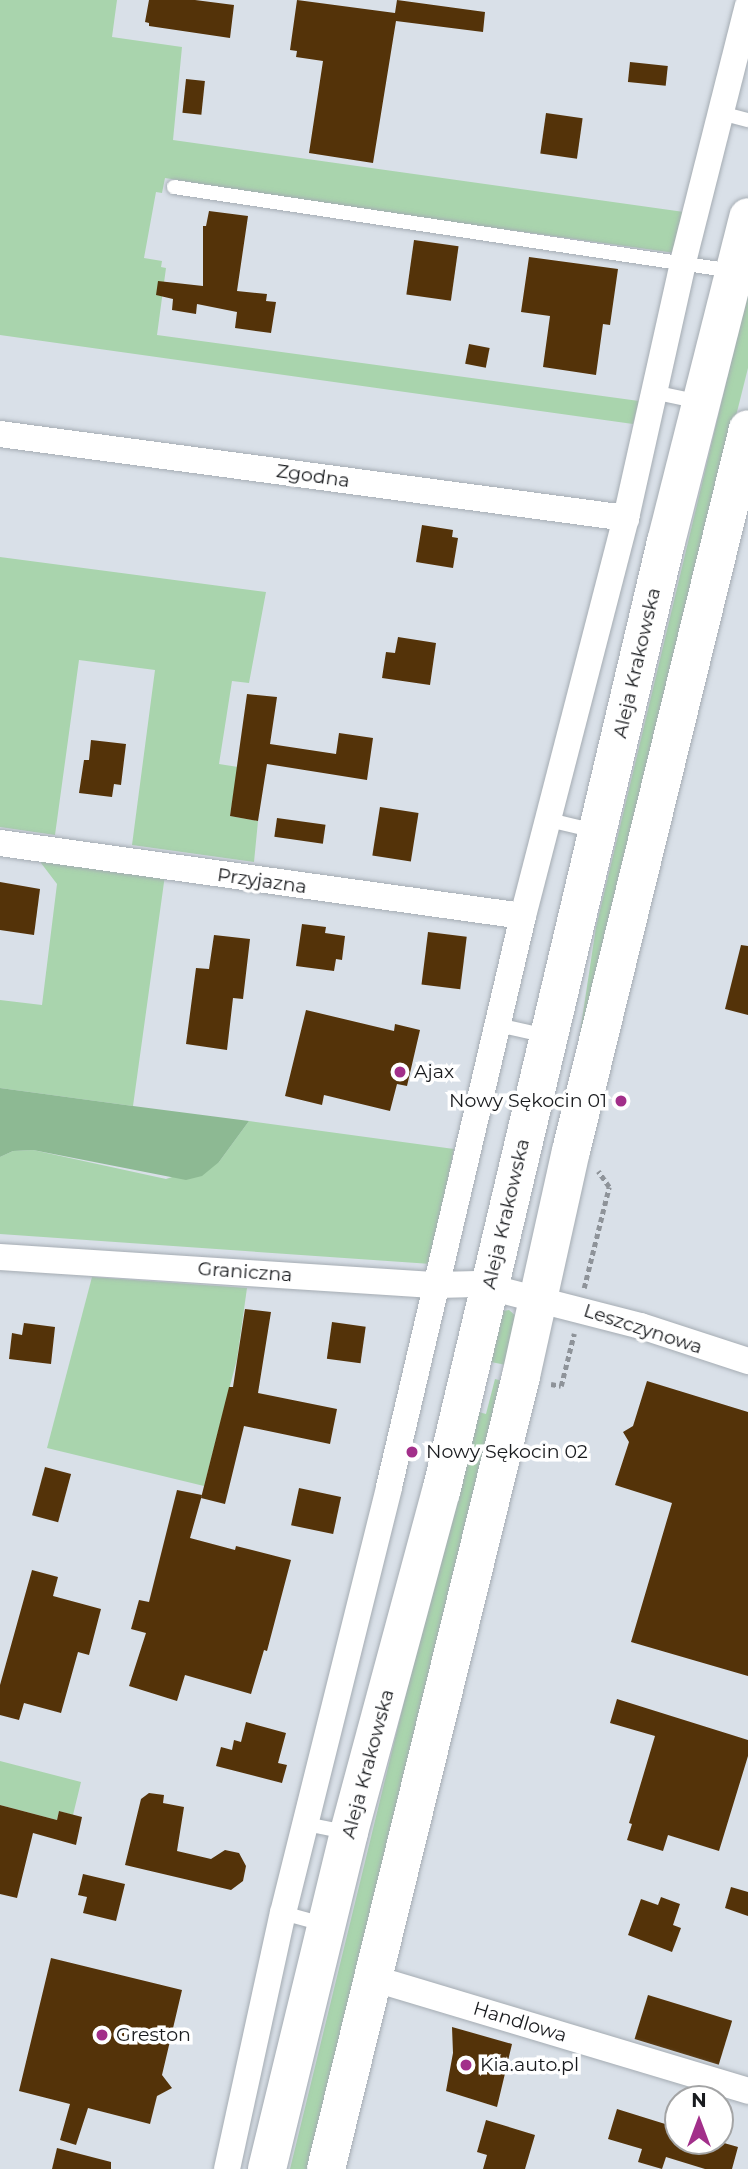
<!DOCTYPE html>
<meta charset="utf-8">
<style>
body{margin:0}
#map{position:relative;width:748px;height:2169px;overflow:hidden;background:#d9e0e8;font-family:Montserrat,sans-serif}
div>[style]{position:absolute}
.green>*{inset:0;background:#a9d4ad}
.forest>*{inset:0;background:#8db993}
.building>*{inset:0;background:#543309;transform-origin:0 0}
.path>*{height:4.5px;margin-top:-2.25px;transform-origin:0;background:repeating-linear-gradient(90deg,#8e9399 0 5px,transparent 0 8.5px)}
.roads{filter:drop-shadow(0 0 2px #a5acb3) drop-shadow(0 0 2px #a5acb3)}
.service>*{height:14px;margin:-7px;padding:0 7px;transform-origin:7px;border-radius:7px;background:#fff}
.minor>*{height:26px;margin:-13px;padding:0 13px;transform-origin:13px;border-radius:13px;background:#fff}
.secondary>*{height:38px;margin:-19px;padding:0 19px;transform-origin:19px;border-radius:19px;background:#fff}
.dots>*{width:19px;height:19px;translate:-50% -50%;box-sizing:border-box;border:4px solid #fff;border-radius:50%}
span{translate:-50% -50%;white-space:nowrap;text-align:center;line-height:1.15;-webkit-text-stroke:7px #fff;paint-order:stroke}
.street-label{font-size:19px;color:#191b1e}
.poi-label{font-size:19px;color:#191b1e}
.left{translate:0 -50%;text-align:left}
.right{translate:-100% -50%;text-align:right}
.north{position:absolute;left:664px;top:2085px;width:70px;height:70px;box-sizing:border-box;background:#fff;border:2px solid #a3a4a5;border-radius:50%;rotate:0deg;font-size:19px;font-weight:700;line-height:28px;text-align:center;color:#191b1e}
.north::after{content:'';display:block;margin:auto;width:24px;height:32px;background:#a22f8a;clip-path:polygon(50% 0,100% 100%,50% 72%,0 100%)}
</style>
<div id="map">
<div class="green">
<i style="clip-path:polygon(0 0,117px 0,112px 37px,182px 47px,173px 140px,684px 212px,675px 253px,235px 192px,233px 189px,165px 178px,162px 193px,156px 192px,144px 258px,162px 261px,161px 267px,166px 268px,157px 335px,639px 401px,633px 424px,0 335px)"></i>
<i style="clip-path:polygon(748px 291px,748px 368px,578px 1046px,596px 927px)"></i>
<i style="clip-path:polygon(0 557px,266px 592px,249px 683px,232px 681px,219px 764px,238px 767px,230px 816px,258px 821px,254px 862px,132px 845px,155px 670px,79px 660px,55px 835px,0 827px)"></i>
<i style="clip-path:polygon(41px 858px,165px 875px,133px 1106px,0 1088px,0 1000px,42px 1005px,57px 884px,41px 863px)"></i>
<i style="clip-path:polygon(249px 1121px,454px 1149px,431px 1264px,0 1234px,0 1157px,13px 1151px,33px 1150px,166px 1179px,219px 1162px)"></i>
<i style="clip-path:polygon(92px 1277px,247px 1288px,237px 1359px,204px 1486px,47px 1448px)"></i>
<i style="clip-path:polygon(509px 1310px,517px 1317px,506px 1365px,491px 1362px,503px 1311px)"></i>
<i style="clip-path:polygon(495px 1379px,503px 1381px,312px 2169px,290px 2169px,475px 1411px,486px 1414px)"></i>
<i style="clip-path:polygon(0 1761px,81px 1782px,73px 1815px,59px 1811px,57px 1820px,0 1805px)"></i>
</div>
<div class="forest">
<i style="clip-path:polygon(0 1088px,133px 1106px,249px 1121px,219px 1162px,202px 1176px,186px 1180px,33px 1150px,13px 1151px,0 1157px)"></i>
</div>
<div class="building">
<i style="clip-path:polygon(149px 0,195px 0,234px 5px,230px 38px,149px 26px,149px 23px,145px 22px)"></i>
<i style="clip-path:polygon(297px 0,395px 13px,397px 0,485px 12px,483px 32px,396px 21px,373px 163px,309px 153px,323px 61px,296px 57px,297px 51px,290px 50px)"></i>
<i style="left:630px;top:62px;width:38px;height:20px;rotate:6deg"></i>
<i style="left:186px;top:79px;width:19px;height:34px;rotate:6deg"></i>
<i style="left:546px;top:113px;width:37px;height:41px;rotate:8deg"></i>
<i style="clip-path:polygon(209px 211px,248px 216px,237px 291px,267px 294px,266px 301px,276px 302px,271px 333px,235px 328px,237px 312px,197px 304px,196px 314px,172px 310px,173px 299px,156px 295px,158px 281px,203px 286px,203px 226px,206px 226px)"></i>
<i style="left:414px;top:240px;width:45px;height:55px;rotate:8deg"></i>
<i style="clip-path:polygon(529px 257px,618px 269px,610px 325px,603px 324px,596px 375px,543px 367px,550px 316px,521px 312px)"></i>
<i style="left:469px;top:344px;width:21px;height:20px;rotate:11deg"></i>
<i style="clip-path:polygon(422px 525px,453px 530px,452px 537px,458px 538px,453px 568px,416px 562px)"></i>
<i style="clip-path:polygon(398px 637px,436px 643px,430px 685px,382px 678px,386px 652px,395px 653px)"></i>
<i style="clip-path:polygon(247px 694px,277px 697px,270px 744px,336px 754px,339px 733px,373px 738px,367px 780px,267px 764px,258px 821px,230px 816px)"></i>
<i style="clip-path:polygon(91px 740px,126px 744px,121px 785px,114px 784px,112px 797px,79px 793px,84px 760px,89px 760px)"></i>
<i style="left:380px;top:807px;width:39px;height:49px;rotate:9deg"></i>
<i style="left:277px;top:818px;width:49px;height:19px;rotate:8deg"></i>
<i style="clip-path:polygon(0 882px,40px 889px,34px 935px,0 930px)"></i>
<i style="clip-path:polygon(302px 924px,326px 927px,325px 933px,345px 936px,342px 960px,336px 959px,334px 971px,296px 966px)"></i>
<i style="left:428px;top:932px;width:39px;height:53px;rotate:7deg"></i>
<i style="clip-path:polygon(214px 935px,250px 939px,243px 999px,233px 998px,227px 1050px,186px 1044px,196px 968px,209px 969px)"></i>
<i style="clip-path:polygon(741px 945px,748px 946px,748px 1015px,725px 1009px)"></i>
<i style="clip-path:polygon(306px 1010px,394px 1031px,395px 1024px,420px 1030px,407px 1086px,397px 1084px,390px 1111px,324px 1095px,322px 1105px,285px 1096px)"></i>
<i style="clip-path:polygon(245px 1309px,271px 1312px,258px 1393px,337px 1409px,330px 1444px,244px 1426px,225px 1504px,201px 1498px,229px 1387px,233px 1387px)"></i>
<i style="left:332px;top:1322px;width:34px;height:37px;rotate:8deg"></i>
<i style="clip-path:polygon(24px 1323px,55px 1327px,51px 1364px,9px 1359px,12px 1333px,22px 1335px)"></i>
<i style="clip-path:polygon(647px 1381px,748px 1412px,748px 1676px,631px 1642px,672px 1503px,615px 1485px,629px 1442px,623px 1432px,633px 1426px)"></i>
<i style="left:45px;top:1467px;width:27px;height:50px;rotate:15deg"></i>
<i style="left:299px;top:1488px;width:43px;height:38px;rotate:12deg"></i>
<i style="clip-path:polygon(177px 1490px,202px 1495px,190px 1538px,235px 1550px,236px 1546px,291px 1560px,267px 1651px,264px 1650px,251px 1694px,185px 1675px,177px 1701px,129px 1686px,146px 1633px,131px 1629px,139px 1600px,149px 1602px)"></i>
<i style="clip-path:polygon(32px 1570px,58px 1577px,53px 1596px,101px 1609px,89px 1655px,78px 1652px,61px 1713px,24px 1703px,19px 1720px,0 1715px,0 1685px)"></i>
<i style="clip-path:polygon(617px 1699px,748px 1740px,748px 1756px,719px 1851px,668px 1835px,663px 1851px,627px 1840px,632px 1824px,629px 1823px,655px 1736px,610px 1723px)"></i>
<i style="clip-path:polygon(246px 1722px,286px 1733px,278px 1763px,287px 1765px,282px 1783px,216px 1766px,221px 1747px,232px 1750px,234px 1740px,241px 1742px)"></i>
<i style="clip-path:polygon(149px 1793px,164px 1795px,163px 1803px,184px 1807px,177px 1851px,211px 1859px,225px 1850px,239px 1853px,246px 1866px,243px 1881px,231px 1890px,125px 1865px,141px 1799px)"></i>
<i style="clip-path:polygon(0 1805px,57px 1820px,59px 1811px,82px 1817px,76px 1845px,33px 1833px,17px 1898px,0 1894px)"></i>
<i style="clip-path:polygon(83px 1874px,125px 1884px,116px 1921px,83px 1913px,87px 1897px,78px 1895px)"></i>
<i style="clip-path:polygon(731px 1887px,748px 1892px,748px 1916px,725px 1908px)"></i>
<i style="clip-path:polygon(661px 1897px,680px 1904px,673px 1925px,681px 1928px,672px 1952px,628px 1935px,641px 1899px,658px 1905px)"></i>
<i style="clip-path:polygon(51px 1958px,182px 1990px,162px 2075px,172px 2088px,157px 2096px,150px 2124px,88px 2108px,76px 2145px,60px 2140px,70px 2104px,19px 2091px)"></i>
<i style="left:648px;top:1995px;width:88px;height:46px;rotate:17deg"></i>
<i style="clip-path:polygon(452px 2027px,512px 2044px,497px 2107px,446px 2091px,453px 2053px)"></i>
<i style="clip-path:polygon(617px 2109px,678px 2128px,678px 2141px,717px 2141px,738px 2147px,732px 2169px,705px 2169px,666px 2157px,662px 2169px,638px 2162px,642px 2149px,608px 2139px)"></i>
<i style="clip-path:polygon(486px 2120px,535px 2135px,525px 2169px,483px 2169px,487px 2155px,477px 2152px)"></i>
<i style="clip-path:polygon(57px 2148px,111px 2162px,111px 2169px,52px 2169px)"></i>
</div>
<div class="path">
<i style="left:584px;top:1288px;width:104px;rotate:-76.1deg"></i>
<i style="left:609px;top:1187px;width:19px;rotate:-125deg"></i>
<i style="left:551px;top:1384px;width:10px;rotate:11deg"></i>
<i style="left:561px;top:1386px;width:54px;rotate:-76deg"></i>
</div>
<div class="roads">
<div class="service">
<i style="left:721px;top:113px;width:28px;rotate:15deg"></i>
<i style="left:174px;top:187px;width:565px;rotate:8.55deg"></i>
<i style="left:653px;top:392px;width:48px;rotate:12deg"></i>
<i style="left:549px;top:820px;width:47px;rotate:13.4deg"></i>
<i style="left:498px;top:1025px;width:50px;rotate:12.7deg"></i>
<i style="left:306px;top:1824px;width:41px;rotate:11.3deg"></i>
<i style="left:283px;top:1913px;width:45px;rotate:15.6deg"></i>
</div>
<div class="minor">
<i style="left:0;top:434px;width:632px;rotate:7.64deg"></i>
<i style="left:0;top:843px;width:528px;rotate:7.95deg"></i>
<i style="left:0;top:1257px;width:438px;rotate:3.7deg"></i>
<i style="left:437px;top:1285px;width:40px;rotate:-1.4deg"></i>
<i style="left:477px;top:1284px;width:169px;rotate:14.4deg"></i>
<i style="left:641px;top:1326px;width:113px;rotate:18.1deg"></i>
<i style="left:372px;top:1978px;width:393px;rotate:16.7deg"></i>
<i style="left:227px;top:2169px;width:262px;rotate:-77.7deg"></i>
<i style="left:283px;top:1913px;width:439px;rotate:-76deg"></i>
<i style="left:389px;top:1487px;width:587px;rotate:-76.79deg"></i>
<i style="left:523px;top:916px;width:411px;rotate:-75.5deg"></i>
<i style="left:626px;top:518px;width:262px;rotate:-77.4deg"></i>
<i style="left:683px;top:262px;width:264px;rotate:-75.8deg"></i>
</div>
<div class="secondary">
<i style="left:267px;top:2169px;width:347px;rotate:-76.3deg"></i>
<i style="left:349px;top:1832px;width:352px;rotate:-74.9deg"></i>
<i style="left:441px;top:1492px;width:976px;rotate:-76.68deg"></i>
<i style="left:666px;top:542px;width:335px;rotate:-75.8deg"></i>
<i style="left:326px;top:2169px;width:817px;rotate:-76.18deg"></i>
<i style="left:521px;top:1376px;width:230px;rotate:-77.5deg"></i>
<i style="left:571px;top:1151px;width:743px;rotate:-76.23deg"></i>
</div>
</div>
<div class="dots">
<i style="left:400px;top:1072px;background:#a22f8a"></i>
<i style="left:621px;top:1101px;background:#a22f8a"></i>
<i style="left:412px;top:1452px;background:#a22f8a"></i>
<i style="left:102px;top:2035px;background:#a22f8a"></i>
<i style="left:466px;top:2065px;background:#a22f8a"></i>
</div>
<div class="street-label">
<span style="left:313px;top:476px;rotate:8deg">Zgodna</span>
<span style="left:637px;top:663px;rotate:-77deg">Aleja Krakowska</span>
<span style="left:262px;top:881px;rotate:8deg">Przyjazna</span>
<span style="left:506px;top:1214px;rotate:-77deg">Aleja Krakowska</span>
<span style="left:245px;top:1272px;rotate:4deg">Graniczna</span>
<span style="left:643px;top:1329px;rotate:18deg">Leszczynowa</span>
<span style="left:368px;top:1764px;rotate:-75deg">Aleja Krakowska</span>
<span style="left:520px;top:2022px;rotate:17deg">Handlowa</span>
</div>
<div class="poi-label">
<span class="left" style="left:414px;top:1072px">Ajax</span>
<span class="right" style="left:607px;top:1101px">Nowy Sękocin 01</span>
<span class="left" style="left:426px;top:1452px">Nowy Sękocin 02</span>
<span class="left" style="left:116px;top:2035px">Greston</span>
<span class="left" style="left:480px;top:2065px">Kia.auto.pl</span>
</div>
<div class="north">N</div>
</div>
